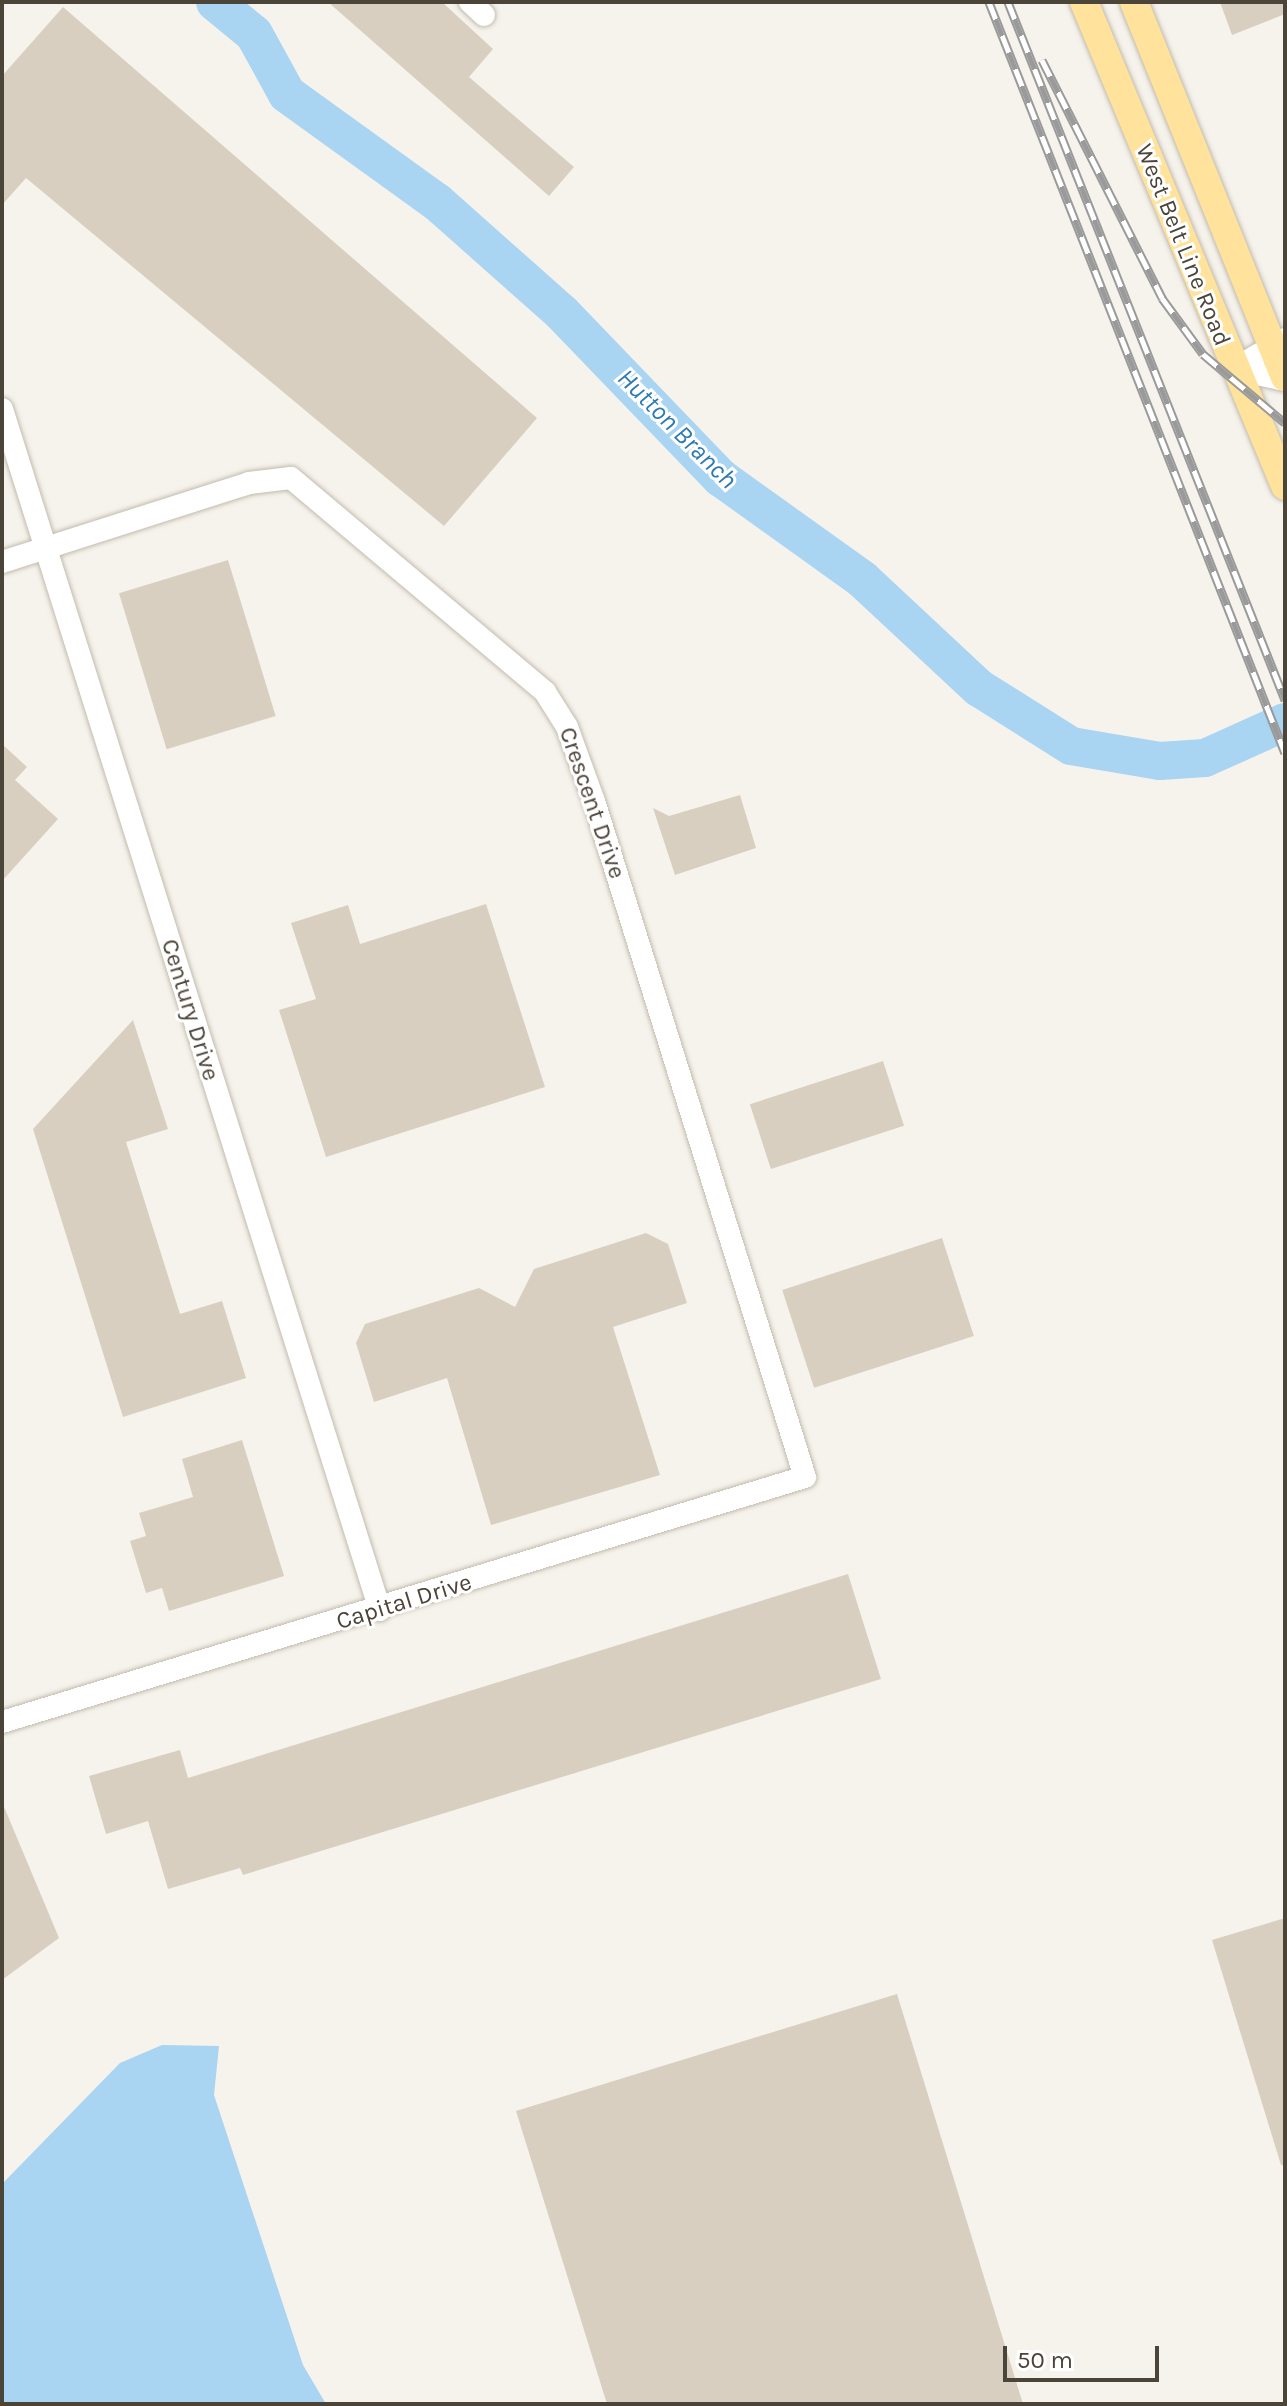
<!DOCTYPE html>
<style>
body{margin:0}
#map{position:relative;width:1287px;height:2406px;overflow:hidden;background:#f6f3ec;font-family:Karla,sans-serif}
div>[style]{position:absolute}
.water>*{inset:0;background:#a9d4f2}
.river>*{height:38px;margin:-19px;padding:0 19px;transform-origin:19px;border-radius:19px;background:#a9d4f2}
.building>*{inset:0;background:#d8cfc1;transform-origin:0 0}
.roads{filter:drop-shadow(0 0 2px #c2bbae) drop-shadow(0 0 2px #c2bbae)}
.minor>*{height:22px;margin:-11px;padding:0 11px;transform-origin:11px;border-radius:11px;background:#fff}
.major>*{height:28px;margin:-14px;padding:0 14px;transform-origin:14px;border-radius:14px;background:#ffe39c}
.rail>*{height:9px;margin-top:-4.5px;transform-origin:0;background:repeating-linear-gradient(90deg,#fff 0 18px,#9a9a9a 0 36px);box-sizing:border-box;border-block:2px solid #9a9a9a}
span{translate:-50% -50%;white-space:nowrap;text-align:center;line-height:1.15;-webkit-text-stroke:6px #fff;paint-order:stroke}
.street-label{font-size:24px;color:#4b4439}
.water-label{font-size:26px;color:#2e7ab2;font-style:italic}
.frame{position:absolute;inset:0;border:4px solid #4b4439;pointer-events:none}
.scale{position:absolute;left:1003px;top:2346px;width:156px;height:36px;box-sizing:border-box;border:4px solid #4b4439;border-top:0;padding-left:10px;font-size:24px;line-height:28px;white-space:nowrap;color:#4b4439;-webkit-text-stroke:6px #fff;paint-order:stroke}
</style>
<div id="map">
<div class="water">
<i style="clip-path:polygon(162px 2045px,219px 2046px,214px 2095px,303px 2365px,326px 2404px,2px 2404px,2px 2184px,120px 2063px)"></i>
</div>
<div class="river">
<i style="left:215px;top:2px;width:50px;rotate:39.4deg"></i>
<i style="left:254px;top:34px;width:68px;rotate:61.2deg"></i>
<i style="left:287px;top:94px;width:185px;rotate:35.8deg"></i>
<i style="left:437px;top:202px;width:167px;rotate:41.6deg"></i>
<i style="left:562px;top:313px;width:229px;rotate:46.1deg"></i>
<i style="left:721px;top:478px;width:173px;rotate:35.6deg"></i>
<i style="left:862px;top:579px;width:160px;rotate:43deg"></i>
<i style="left:979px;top:688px;width:109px;rotate:32.2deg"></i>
<i style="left:1071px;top:746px;width:90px;rotate:9.6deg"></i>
<i style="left:1160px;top:761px;width:45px;rotate:-3.8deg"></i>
<i style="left:1205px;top:758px;width:88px;rotate:-24.2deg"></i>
</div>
<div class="building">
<i style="clip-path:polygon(328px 2px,442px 2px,493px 49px,469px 77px,574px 167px,549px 196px)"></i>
<i style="clip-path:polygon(1220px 2px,1285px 2px,1285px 14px,1232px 35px)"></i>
<i style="clip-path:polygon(63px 7px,537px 418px,444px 526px,26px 178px,2px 205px,2px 76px)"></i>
<i style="left:228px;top:560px;width:163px;height:114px;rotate:73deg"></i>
<i style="clip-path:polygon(2px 744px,27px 767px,15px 780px,58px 819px,2px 881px)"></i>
<i style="clip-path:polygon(740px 795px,756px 848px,675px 875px,653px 808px,669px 816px)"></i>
<i style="clip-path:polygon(486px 904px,545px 1087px,326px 1157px,279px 1010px,316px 999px,291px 923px,348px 905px,360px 944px)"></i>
<i style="clip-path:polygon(133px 1020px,168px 1129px,126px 1142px,180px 1314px,222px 1301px,246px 1378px,123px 1417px,33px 1129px)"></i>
<i style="left:883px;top:1061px;width:68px;height:140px;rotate:72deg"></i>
<i style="clip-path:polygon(646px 1233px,668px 1244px,687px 1303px,613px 1327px,660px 1475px,491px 1525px,447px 1378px,374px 1402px,356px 1343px,365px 1324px,479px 1288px,515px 1307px,534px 1269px)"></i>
<i style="left:942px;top:1238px;width:103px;height:168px;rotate:72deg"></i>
<i style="clip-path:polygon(242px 1440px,284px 1576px,169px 1611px,162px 1588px,146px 1593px,130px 1541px,146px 1536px,139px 1513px,193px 1497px,182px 1459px)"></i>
<i style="clip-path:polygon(848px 1574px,881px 1679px,243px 1875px,240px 1868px,168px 1889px,148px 1821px,106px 1834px,89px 1776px,180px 1750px,188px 1778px)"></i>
<i style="clip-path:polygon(2px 1802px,59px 1938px,2px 1980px)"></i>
<i style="clip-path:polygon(1285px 1918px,1285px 2165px,1281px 2165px,1212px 1940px)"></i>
<i style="clip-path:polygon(897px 1994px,1023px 2404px,607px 2404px,516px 2111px)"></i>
</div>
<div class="roads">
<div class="minor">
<i style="left:470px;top:2px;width:19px;rotate:43deg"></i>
<i style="left:1234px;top:369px;width:59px;rotate:-30.5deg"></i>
<i style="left:1234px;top:369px;width:52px;rotate:12.2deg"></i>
<i style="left:2px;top:409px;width:1259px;rotate:72.53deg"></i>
<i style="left:2px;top:562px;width:259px;rotate:-17.7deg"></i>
<i style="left:249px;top:483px;width:42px;rotate:-6.8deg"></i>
<i style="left:291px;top:478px;width:332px;rotate:40.1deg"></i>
<i style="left:545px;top:692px;width:41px;rotate:57.8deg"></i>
<i style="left:567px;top:727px;width:79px;rotate:70deg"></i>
<i style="left:594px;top:801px;width:708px;rotate:72.67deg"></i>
<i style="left:805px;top:1477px;width:840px;rotate:163.03deg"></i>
</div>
<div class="major">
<i style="left:1084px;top:2px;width:524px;rotate:67.45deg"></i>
<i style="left:1134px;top:2px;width:404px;rotate:68.1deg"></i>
</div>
</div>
<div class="rail">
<i style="left:989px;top:2px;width:807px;rotate:68.49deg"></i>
<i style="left:1008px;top:2px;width:751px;rotate:68.35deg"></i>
<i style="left:1042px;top:60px;width:267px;rotate:63.2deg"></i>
<i style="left:1162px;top:298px;width:69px;rotate:53.8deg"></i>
<i style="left:1203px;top:354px;width:107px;rotate:40.1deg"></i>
</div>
<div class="street-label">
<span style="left:1183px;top:245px;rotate:68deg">West Belt Line Road</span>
<span style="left:592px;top:803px;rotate:71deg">Crescent Drive</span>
<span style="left:190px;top:1010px;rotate:73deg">Century Drive</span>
<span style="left:404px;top:1602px;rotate:-17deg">Capital Drive</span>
</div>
<div class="water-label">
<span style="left:677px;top:429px;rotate:45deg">Hutton Branch</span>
</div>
<div class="frame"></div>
<div class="scale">50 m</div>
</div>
